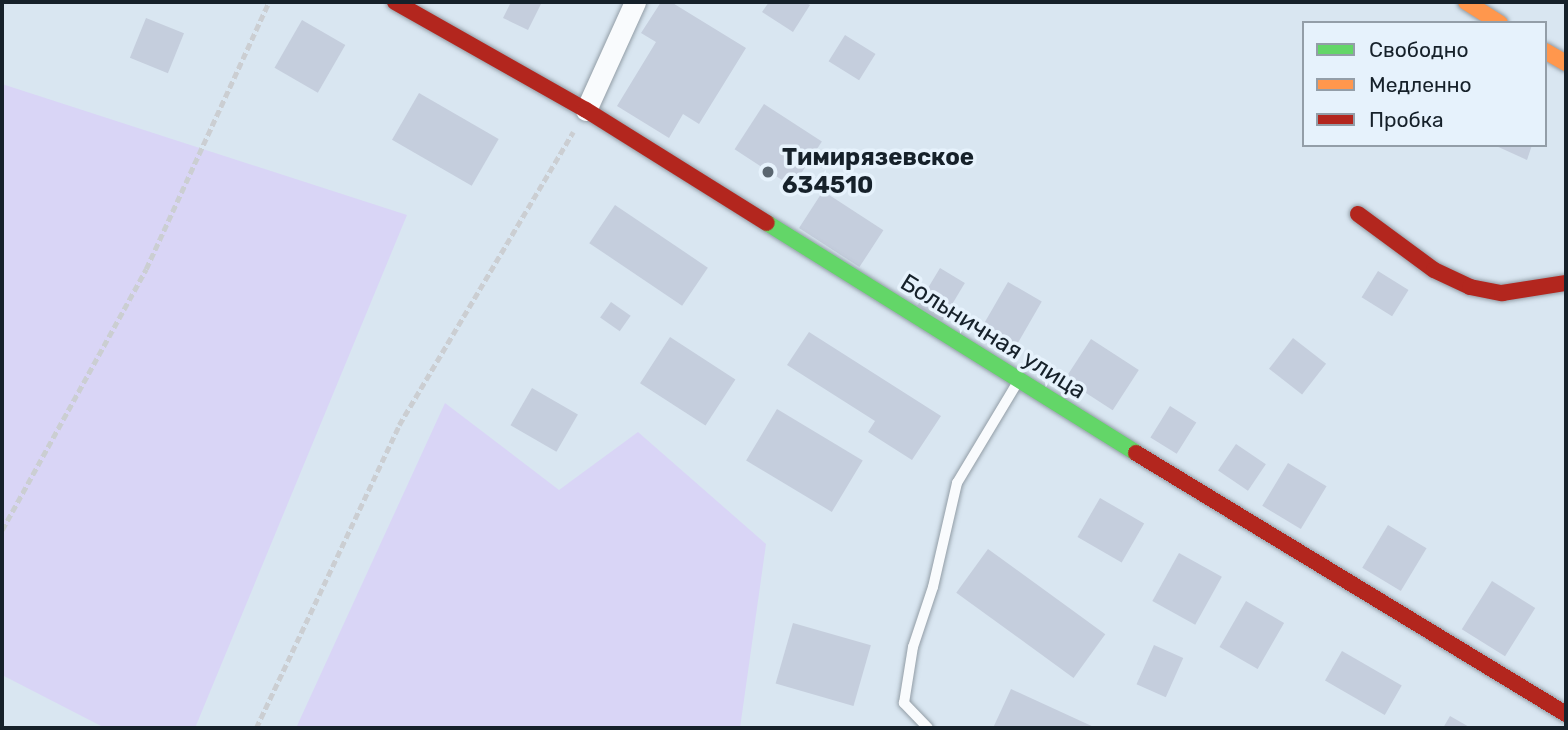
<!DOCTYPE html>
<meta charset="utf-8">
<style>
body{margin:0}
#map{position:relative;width:1568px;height:730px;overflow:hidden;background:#d9e6f1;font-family:Rubik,sans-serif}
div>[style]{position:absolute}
.green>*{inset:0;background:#d9d5f6}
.building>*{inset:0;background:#c5cedd;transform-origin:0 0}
.path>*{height:4.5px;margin-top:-2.25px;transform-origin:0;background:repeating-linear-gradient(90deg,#cbced2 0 7px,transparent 0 10.5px)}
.roads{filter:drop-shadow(0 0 2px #929da6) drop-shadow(0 0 2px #929da6)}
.lane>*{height:10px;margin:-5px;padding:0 5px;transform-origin:5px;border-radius:5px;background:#f9fbfd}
.street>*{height:21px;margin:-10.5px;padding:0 10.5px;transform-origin:10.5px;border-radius:10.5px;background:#f9fbfd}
.fast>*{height:16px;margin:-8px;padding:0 8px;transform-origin:8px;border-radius:8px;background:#63d668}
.slow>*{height:16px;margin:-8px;padding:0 8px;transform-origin:8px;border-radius:8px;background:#ff974d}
.jam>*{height:16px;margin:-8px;padding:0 8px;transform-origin:8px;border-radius:8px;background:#b3261e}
.dots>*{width:19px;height:19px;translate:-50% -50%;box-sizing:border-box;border:4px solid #e6f2fc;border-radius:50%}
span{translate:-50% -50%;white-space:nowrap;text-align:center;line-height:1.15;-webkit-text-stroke:7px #e6f2fc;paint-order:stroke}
.poi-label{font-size:24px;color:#16212a;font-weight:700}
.left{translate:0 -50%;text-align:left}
.street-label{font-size:24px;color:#16212a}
.frame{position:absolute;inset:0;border:4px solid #16212a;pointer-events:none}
.legend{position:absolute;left:1302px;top:21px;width:245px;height:126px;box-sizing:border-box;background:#e6f2fc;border:2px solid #939ea8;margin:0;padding:9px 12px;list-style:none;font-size:21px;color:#16212a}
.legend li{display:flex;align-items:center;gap:14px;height:35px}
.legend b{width:35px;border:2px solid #939ea8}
</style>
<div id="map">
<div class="green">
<i style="clip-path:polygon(2px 84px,407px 215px,195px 728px,105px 728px,2px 675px)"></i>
<i style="clip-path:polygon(445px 403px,559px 490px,638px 432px,766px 544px,740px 728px,296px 728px)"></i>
</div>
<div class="building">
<i style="clip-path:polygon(511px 2px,542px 2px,528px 30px,503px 18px)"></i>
<i style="clip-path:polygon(661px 2px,671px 2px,746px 48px,699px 124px,683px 114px,669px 138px,617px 106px,656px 42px,641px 33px)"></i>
<i style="clip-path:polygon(769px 2px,804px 2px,810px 5px,793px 32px,762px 12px)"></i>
<i style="left:146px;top:18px;width:41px;height:43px;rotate:22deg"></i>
<i style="left:302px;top:20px;width:50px;height:55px;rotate:30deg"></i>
<i style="left:845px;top:35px;width:36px;height:31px;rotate:32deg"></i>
<i style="left:419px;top:93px;width:92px;height:54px;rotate:30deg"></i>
<i style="left:764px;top:104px;width:69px;height:54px;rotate:33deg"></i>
<i style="clip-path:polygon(1494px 145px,1532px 145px,1527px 160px)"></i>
<i style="left:823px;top:191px;width:72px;height:44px;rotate:33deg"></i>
<i style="left:615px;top:205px;width:112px;height:46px;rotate:34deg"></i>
<i style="left:940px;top:268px;width:29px;height:44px;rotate:31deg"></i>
<i style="left:1378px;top:271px;width:36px;height:31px;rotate:32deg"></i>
<i style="left:1008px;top:282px;width:39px;height:54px;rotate:30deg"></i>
<i style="left:611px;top:302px;width:24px;height:19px;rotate:35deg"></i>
<i style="clip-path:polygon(809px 332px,941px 416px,912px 460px,868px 432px,875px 421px,787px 365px)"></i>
<i style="left:670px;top:337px;width:78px;height:55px;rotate:33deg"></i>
<i style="left:1293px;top:338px;width:42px;height:39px;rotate:38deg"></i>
<i style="left:1091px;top:339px;width:57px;height:48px;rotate:33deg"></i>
<i style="left:532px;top:388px;width:53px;height:43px;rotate:30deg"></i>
<i style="left:1170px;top:406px;width:31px;height:37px;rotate:32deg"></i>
<i style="left:777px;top:409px;width:100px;height:60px;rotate:31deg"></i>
<i style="left:1236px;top:444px;width:36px;height:32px;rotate:34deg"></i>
<i style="left:1288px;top:463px;width:45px;height:50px;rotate:31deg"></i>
<i style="left:1100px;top:498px;width:51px;height:45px;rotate:30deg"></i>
<i style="left:1388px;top:525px;width:45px;height:50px;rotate:31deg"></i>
<i style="left:988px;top:549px;width:145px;height:54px;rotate:36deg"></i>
<i style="left:1179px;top:553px;width:49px;height:55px;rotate:29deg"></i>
<i style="left:1492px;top:581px;width:51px;height:57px;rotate:32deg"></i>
<i style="left:1246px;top:601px;width:44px;height:53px;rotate:30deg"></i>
<i style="left:793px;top:623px;width:81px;height:63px;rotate:16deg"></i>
<i style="left:1154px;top:645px;width:32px;height:43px;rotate:24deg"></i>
<i style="left:1342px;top:651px;width:69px;height:34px;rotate:30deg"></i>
<i style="clip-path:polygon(1011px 689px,1096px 728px,993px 728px)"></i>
<i style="clip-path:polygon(1450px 716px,1471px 728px,1443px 728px)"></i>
</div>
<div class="path">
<i style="left:2px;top:530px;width:298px;rotate:-61.1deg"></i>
<i style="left:146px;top:269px;width:294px;rotate:-65.3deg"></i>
<i style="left:256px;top:728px;width:335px;rotate:-64.7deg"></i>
<i style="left:399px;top:425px;width:341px;rotate:-59.3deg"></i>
</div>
<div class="roads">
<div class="lane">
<i style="left:928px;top:728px;width:35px;rotate:-134deg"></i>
<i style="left:904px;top:703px;width:57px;rotate:-80.9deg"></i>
<i style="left:913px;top:647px;width:63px;rotate:-71.6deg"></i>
<i style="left:933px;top:587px;width:107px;rotate:-77deg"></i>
<i style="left:957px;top:483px;width:117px;rotate:-59deg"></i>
</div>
<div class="street">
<i style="left:586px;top:110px;width:119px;rotate:-65.6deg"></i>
</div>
<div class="fast">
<i style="left:767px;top:223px;width:435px;rotate:31.9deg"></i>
</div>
<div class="slow">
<i style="left:1466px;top:2px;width:40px;rotate:32deg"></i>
<i style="left:1545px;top:51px;width:24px;rotate:30deg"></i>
</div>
<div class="jam">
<i style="left:395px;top:2px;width:219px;rotate:29.5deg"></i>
<i style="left:586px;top:110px;width:213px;rotate:32deg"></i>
<i style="left:1358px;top:214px;width:94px;rotate:36.4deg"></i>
<i style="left:1434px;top:270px;width:40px;rotate:25deg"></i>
<i style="left:1470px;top:287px;width:33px;rotate:11deg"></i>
<i style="left:1502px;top:293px;width:65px;rotate:-8.9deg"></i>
<i style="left:1136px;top:453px;width:503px;rotate:31.26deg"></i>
</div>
</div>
<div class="dots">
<i style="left:768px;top:172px;background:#5a6670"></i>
</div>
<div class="poi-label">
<span class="left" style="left:782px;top:172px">Тимирязевское<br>634510</span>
</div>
<div class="street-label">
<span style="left:993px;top:337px;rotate:32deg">Больничная улица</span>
</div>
<div class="frame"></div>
<ul class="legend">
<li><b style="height:9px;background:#63d668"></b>Свободно</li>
<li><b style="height:9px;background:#ff974d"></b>Медленно</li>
<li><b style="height:9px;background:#b3261e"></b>Пробка</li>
</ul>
</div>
